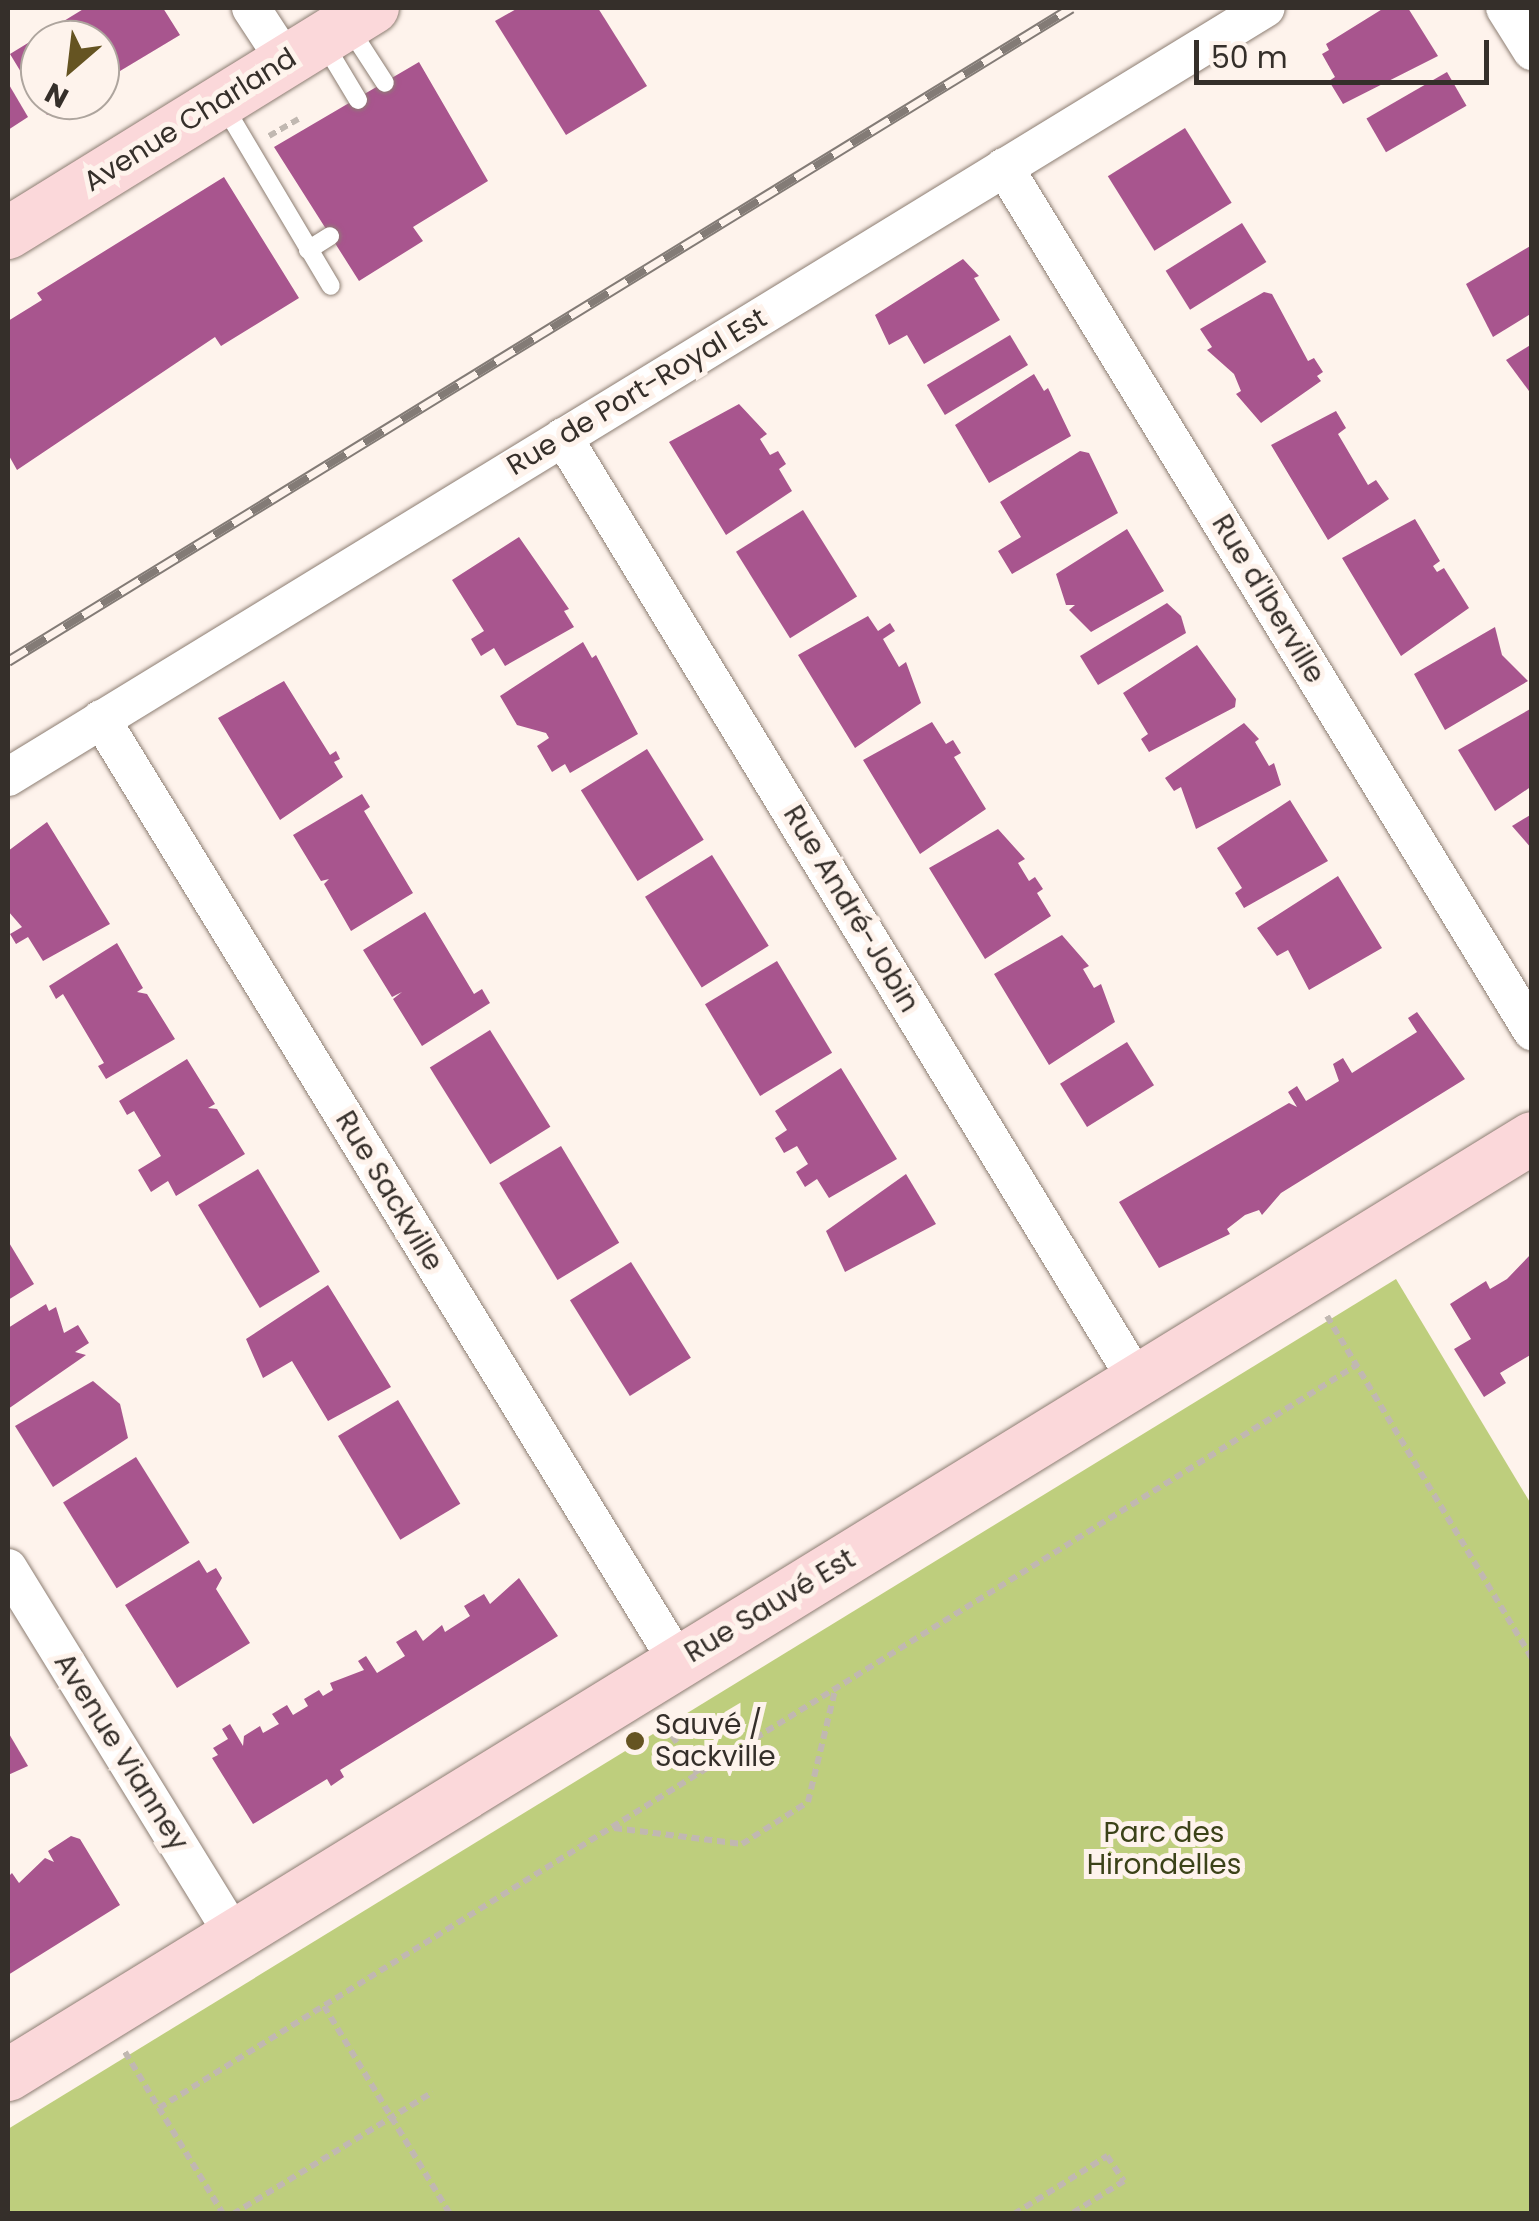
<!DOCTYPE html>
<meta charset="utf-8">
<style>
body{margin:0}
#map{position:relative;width:1539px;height:2221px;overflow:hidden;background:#fef3ec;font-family:Poppins,sans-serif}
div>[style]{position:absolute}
.green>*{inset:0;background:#bece7d}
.building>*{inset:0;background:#a8558e;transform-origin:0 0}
.path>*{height:6px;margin-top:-3px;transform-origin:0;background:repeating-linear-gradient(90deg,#c1b8b1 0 8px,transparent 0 13px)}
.roads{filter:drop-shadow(0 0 2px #8d7e73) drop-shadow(0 0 2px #8d7e73)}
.lane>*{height:18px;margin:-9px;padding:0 9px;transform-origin:9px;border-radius:9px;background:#fff}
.street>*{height:38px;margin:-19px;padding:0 19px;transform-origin:19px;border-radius:19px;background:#fff}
.secondary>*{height:52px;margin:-26px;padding:0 26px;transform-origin:26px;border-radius:26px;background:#fbd8da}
.rail>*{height:11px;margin-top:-5.5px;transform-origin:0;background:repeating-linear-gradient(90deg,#fef3ec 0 22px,#837b76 0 44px);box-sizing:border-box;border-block:2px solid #837b76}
.dots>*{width:28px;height:28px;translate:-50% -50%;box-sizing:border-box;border:5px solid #fef3ec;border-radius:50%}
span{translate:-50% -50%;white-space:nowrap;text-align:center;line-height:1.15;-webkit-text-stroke:10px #fef3ec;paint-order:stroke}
.street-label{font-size:28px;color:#352f2a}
.poi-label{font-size:28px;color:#352f2a}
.left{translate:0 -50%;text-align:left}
.park-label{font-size:28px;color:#3b4218}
.frame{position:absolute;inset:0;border:10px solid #352f2a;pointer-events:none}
.north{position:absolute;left:20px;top:20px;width:100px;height:100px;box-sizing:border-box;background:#fef3ec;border:2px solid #aea59e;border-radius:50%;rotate:208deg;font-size:28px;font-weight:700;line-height:40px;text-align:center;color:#352f2a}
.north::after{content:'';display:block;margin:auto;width:35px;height:45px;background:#655422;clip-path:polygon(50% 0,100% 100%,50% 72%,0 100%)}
.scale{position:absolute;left:1194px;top:40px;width:295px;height:45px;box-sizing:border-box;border:5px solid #352f2a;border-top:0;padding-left:12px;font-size:30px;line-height:35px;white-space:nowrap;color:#352f2a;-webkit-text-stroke:8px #fef3ec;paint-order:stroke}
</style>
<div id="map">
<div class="green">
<i style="clip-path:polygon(1396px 1279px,1531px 1504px,1531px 2213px,8px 2213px,8px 2129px)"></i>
</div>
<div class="building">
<i style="clip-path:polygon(85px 8px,163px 8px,180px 35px,100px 83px,100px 40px,40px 40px,40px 100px,72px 100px,47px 115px,10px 54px)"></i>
<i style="clip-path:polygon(518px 8px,598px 8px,647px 86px,566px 135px,495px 21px)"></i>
<i style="clip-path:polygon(1384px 8px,1408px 8px,1438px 56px,1343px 104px,1329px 81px,1335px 77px,1322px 54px,1329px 50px,1326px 44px)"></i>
<i style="clip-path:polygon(419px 62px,488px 181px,413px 227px,423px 241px,359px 281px,274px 147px)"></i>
<i style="left:1447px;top:72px;width:39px;height:93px;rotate:60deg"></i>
<i style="clip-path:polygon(8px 83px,28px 117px,8px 130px)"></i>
<i style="left:1185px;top:128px;width:88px;height:91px;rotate:58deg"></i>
<i style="clip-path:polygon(224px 177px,299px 298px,221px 346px,215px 337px,17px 470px,8px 454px,8px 321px,42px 300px,37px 293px)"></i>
<i style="left:1242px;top:223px;width:46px;height:90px;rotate:58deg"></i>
<i style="clip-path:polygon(1532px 245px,1532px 313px,1493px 337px,1466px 284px)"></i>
<i style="clip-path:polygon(963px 259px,979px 276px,974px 278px,1000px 320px,924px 364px,907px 335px,889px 345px,875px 315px)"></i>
<i style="clip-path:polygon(1264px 292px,1272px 294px,1308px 361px,1314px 358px,1323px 372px,1317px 376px,1321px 381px,1261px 423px,1236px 394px,1241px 391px,1234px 374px,1207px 350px,1212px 347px,1200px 329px)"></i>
<i style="left:1010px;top:335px;width:35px;height:97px;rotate:59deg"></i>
<i style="clip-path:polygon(1532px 344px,1532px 395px,1506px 360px)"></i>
<i style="clip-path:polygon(1034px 374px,1044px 391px,1048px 388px,1071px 436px,989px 483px,955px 425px)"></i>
<i style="clip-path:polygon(739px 404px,767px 434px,760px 439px,770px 455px,778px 451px,786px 464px,779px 469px,792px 491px,726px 535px,669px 442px)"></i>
<i style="clip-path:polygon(1336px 411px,1346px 428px,1338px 434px,1368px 485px,1376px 480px,1389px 499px,1328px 540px,1271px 445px)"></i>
<i style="clip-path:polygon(1080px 451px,1089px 453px,1118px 513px,1012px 574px,998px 551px,1021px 537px,1000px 502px)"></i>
<i style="left:803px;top:510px;width:102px;height:79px;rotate:58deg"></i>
<i style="clip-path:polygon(1415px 519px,1440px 561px,1433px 566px,1437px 572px,1444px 568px,1469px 608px,1401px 656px,1342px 558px)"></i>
<i style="clip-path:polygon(1127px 529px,1164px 591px,1091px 632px,1069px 610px,1075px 605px,1066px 605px,1056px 574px)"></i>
<i style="clip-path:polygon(519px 537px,569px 609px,564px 611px,574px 627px,505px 666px,494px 648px,481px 656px,471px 639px,484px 631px,452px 580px)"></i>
<i style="clip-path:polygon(1167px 603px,1181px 616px,1186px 633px,1098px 685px,1080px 656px)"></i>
<i style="clip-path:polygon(868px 616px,878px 631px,890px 623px,895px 631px,883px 639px,899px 667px,906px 662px,921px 703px,855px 748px,798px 655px)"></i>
<i style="clip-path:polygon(1495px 627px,1502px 655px,1528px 681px,1445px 730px,1414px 674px)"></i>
<i style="clip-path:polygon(583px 642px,592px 658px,596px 655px,638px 734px,570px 773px,565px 764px,552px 772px,537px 746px,549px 738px,546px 733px,517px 725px,500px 696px)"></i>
<i style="clip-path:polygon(1197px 645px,1236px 699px,1235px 707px,1149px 752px,1141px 739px,1148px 734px,1123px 693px)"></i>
<i style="clip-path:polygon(284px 681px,330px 755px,336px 751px,340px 759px,334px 762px,343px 777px,280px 820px,218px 718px)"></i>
<i style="clip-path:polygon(1532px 708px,1532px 786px,1495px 811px,1458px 750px)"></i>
<i style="clip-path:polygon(932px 722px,946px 744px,953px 740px,961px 753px,954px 757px,986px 809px,920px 854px,863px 760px)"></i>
<i style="clip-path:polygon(1244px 723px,1259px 739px,1255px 742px,1269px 766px,1274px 763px,1281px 785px,1196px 829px,1181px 787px,1174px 791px,1165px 778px)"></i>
<i style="left:647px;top:749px;width:107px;height:78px;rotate:58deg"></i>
<i style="clip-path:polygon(362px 794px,370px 807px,364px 811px,413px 893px,351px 931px,324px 884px,329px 879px,321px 881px,293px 835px)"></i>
<i style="clip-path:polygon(1290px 800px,1328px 861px,1244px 908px,1235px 893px,1242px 888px,1217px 848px)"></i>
<i style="clip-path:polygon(1532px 814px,1532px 849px,1512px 826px)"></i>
<i style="clip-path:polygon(47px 822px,110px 924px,43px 961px,28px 937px,16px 944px,10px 934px,22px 927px,8px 911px,8px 851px)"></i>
<i style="clip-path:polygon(998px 829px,1025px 859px,1018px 863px,1029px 881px,1035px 877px,1043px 889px,1037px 893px,1051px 916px,985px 959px,929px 868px)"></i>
<i style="left:712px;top:855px;width:107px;height:79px;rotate:58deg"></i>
<i style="clip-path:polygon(1338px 876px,1382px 948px,1309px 990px,1288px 950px,1277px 956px,1257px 928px)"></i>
<i style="clip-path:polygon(425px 912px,474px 994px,482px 989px,490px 1003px,422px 1046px,393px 999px,402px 992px,392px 997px,363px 950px)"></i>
<i style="clip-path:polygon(1062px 935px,1089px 966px,1083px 969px,1094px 988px,1101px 984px,1115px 1022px,1049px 1065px,994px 974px)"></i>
<i style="clip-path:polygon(117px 943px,143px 988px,137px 992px,147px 994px,175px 1039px,106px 1079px,98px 1066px,104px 1063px,63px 994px,56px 999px,49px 986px)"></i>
<i style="left:777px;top:961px;width:107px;height:84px;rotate:59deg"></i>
<i style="clip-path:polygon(1417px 1012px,1465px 1079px,1281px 1193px,1262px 1215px,1259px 1210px,1245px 1215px,1227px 1229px,1230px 1234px,1159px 1268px,1119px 1202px,1289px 1103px,1297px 1107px,1288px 1092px,1297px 1086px,1306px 1101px,1339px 1081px,1333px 1064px,1343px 1058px,1352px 1073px,1417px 1032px,1408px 1018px)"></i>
<i style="left:490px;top:1030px;width:114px;height:71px;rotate:58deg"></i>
<i style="left:1127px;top:1042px;width:51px;height:79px;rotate:58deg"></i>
<i style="clip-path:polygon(187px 1059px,215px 1104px,208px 1108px,217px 1109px,245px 1154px,176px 1196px,168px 1181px,151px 1192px,138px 1170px,161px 1156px,134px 1111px,127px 1115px,119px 1101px)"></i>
<i style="clip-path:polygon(841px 1068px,897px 1159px,829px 1198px,817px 1179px,805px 1187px,796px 1172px,808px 1164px,797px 1146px,784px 1153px,775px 1138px,787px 1130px,775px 1111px)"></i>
<i style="left:561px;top:1146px;width:113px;height:72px;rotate:59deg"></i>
<i style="left:258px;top:1169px;width:120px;height:70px;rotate:59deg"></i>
<i style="clip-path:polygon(906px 1174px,936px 1224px,845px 1272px,826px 1231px)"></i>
<i style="clip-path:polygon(8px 1241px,34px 1284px,8px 1300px)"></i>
<i style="clip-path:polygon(1532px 1253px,1532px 1354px,1500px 1373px,1506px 1383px,1484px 1397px,1454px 1349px,1471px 1339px,1450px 1304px,1486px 1281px,1490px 1289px,1507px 1279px)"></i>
<i style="left:631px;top:1262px;width:113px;height:72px;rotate:58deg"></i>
<i style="clip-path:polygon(328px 1285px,391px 1387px,328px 1421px,292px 1361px,263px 1378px,246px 1339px)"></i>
<i style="clip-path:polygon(46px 1304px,49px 1311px,56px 1307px,64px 1333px,78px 1325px,89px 1343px,75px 1352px,86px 1355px,8px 1409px,8px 1328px)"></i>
<i style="clip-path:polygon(93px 1381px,120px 1404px,128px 1438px,53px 1487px,15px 1426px)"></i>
<i style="left:398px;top:1400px;width:121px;height:70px;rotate:59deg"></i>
<i style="left:136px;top:1457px;width:101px;height:86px;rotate:58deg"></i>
<i style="clip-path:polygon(199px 1560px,207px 1573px,216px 1568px,222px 1578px,216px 1589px,250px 1643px,177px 1688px,125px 1605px)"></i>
<i style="clip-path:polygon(519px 1578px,558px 1636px,340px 1770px,344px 1777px,331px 1786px,327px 1779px,253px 1824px,212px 1758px,218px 1755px,213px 1748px,228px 1739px,222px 1729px,230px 1724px,243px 1746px,244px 1736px,260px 1726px,263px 1733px,279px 1724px,272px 1714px,287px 1705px,293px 1715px,308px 1706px,304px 1699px,319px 1690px,323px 1696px,333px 1690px,330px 1683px,364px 1670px,358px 1661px,366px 1656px,377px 1673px,405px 1656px,396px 1642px,416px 1630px,423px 1641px,442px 1625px,445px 1632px,470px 1616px,464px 1606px,484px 1594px,490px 1604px)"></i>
<i style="clip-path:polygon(8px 1732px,28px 1766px,8px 1775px)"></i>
<i style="clip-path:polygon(71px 1836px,80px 1839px,120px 1905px,8px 1975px,8px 1877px,12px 1873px,19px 1883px,45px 1858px,54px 1862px,48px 1851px)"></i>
</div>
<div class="path">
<i style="left:269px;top:136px;width:34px;rotate:-30deg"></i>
<i style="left:1327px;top:1316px;width:399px;rotate:59.1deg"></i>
<i style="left:665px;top:1725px;width:59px;rotate:56deg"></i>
<i style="left:614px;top:1828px;width:129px;rotate:7.1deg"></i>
<i style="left:742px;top:1844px;width:78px;rotate:-32.5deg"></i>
<i style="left:808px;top:1802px;width:115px;rotate:-76.4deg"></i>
<i style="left:324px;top:2006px;width:243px;rotate:58.8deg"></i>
<i style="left:125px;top:2052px;width:189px;rotate:58.8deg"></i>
<i style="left:159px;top:2108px;width:1410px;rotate:-31.81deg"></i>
<i style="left:233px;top:2214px;width:234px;rotate:-31.4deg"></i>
<i style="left:1014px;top:2214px;width:110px;rotate:-31.9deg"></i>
<i style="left:1107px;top:2156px;width:30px;rotate:56deg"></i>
<i style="left:1124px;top:2181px;width:62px;rotate:148.1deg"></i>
</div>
<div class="roads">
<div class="lane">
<i style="left:350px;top:29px;width:64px;rotate:57.1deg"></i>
<i style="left:325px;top:45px;width:64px;rotate:59deg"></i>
<i style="left:224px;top:106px;width:209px;rotate:59.3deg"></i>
<i style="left:308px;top:250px;width:26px;rotate:-32deg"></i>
</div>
<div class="street">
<i style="left:251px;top:8px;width:62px;rotate:56.8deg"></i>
<i style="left:1505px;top:8px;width:51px;rotate:57.9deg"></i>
<i style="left:1004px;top:167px;width:1013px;rotate:58.57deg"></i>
<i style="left:563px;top:437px;width:1106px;rotate:58.68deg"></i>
<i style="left:101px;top:719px;width:1106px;rotate:58.54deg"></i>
<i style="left:8px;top:777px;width:1474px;rotate:-31.44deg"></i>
<i style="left:8px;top:1568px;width:431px;rotate:58.4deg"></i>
</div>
<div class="secondary">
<i style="left:8px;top:233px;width:429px;rotate:-31.7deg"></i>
<i style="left:8px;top:2075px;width:1789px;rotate:-31.58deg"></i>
</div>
</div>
<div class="rail">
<i style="left:8px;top:661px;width:1248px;rotate:-31.56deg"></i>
</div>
<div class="dots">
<i style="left:635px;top:1741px;background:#655422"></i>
</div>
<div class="street-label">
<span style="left:190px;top:120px;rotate:-32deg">Avenue Charland</span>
<span style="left:637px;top:392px;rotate:-31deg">Rue de Port-Royal Est</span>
<span style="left:1268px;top:599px;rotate:59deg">Rue d'Iberville</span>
<span style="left:851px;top:909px;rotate:59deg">Rue André-Jobin</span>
<span style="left:389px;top:1191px;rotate:59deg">Rue Sackville</span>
<span style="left:770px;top:1606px;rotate:-31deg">Rue Sauvé Est</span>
<span style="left:121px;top:1752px;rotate:58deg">Avenue Vianney</span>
</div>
<div class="poi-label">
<span class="left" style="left:655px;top:1741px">Sauvé /<br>Sackville</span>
</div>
<div class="park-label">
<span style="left:1164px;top:1849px">Parc des<br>Hirondelles</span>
</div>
<div class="frame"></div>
<div class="north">N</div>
<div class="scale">50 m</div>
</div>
